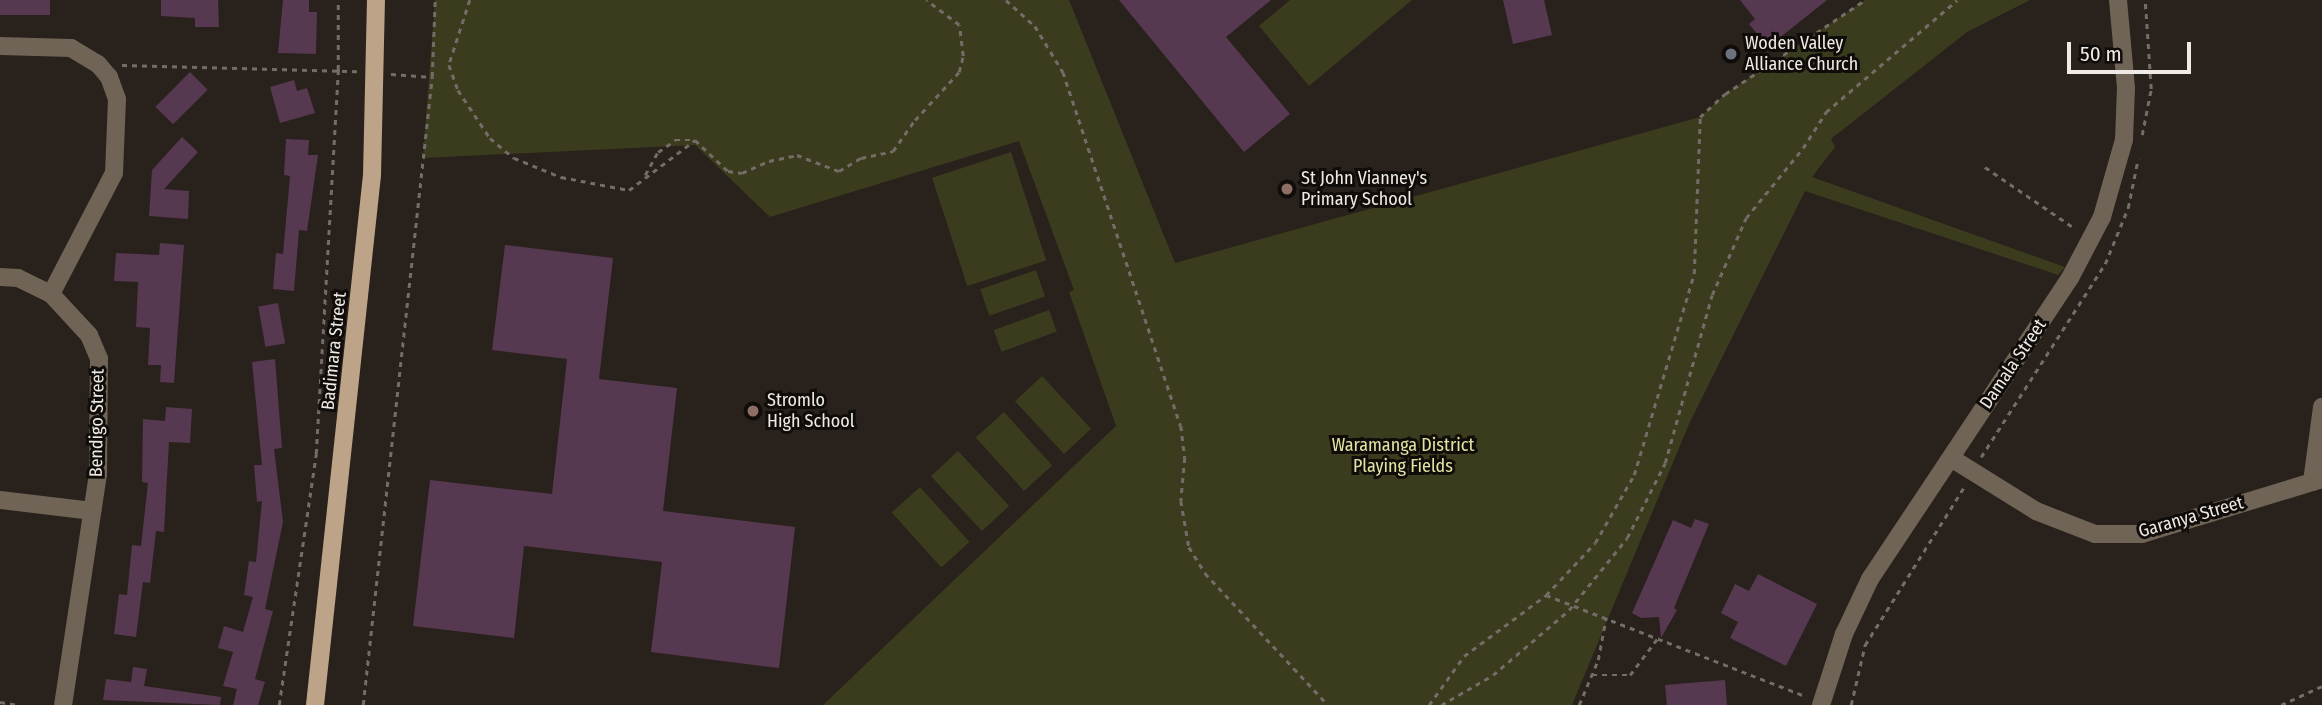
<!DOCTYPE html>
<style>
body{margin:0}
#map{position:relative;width:2322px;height:705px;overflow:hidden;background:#29211b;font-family:"Fira Sans Condensed",sans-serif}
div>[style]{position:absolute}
.green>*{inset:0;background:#3b3c1e;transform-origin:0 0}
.building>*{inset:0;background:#573851;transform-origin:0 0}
.path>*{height:2.5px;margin-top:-1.25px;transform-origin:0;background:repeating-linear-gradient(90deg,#736c67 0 5px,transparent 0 10px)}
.minor>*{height:18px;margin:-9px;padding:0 9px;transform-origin:9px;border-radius:9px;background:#6f6456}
.major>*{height:18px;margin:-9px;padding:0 9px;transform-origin:9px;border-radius:9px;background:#bda488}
.dots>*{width:19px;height:19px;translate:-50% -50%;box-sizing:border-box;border:4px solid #0f0c09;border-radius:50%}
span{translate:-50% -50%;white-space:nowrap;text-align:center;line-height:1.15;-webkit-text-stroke:6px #0f0c09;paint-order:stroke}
.poi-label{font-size:18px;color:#efeae5}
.left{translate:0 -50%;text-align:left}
.street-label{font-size:18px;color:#efeae5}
.park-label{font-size:18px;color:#e2e5a2}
.scale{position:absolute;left:2067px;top:42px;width:124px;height:32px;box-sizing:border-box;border:4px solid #efeae5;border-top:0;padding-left:9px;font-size:21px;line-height:24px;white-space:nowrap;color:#efeae5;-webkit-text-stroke:5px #0f0c09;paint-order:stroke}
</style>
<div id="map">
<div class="green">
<i style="clip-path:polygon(435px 0,1069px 0,1175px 263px,1700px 117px,1725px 94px,1865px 0,2030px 0,1967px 32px,1831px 139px,1835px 147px,1812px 177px,2065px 267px,2058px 275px,1805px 191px,1689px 424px,1572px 705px,823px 705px,1116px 426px,1069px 292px,1074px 290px,1019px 141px,770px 217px,695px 145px,423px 158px)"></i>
<i style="clip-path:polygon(1290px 0,1412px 0,1309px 86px,1259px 26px)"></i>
<i style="left:1011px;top:152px;width:114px;height:83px;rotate:72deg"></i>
<i style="left:1036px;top:270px;width:28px;height:59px;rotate:71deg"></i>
<i style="left:1049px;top:310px;width:23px;height:59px;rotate:70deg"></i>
<i style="left:1042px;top:376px;width:72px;height:37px;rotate:47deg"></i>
<i style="left:1004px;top:412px;width:72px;height:38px;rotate:48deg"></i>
<i style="left:958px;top:451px;width:75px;height:37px;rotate:47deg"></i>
<i style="left:920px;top:487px;width:74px;height:38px;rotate:48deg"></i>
</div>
<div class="building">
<i style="left:0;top:0;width:50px;height:15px"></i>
<i style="clip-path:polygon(161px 0,218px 0,219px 27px,195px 27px,195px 18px,161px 16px)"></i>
<i style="clip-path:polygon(283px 0,309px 0,309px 12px,317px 12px,316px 54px,278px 53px)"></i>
<i style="clip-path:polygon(1119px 0,1271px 0,1226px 37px,1290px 114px,1244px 152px)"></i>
<i style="clip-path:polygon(1503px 0,1544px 0,1552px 35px,1513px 44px)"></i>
<i style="clip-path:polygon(1740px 0,1827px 0,1768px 47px,1749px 24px,1755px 19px)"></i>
<i style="left:190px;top:72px;width:25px;height:49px;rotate:45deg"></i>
<i style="clip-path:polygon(294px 80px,297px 91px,307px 88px,315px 113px,280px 123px,270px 87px)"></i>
<i style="clip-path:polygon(182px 137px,198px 152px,164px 189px,189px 191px,188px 219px,149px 216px,152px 170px)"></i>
<i style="clip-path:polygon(286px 139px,309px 140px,308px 155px,318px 155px,307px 231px,299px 230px,294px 291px,273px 289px,276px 253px,283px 254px,290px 176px,284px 175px)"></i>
<i style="clip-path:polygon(160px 243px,184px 245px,174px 383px,160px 382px,161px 365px,148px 365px,150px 328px,136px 327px,138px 282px,114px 281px,116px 253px,159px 255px)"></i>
<i style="clip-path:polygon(505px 245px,613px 258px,599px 379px,677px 388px,663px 511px,795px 527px,779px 668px,651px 652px,662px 562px,524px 546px,514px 638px,413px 626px,430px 480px,552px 494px,567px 359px,492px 350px)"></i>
<i style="left:278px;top:303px;width:41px;height:20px;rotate:80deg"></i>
<i style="clip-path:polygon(275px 359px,282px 448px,274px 449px,283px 522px,265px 609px,273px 611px,255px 679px,265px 682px,258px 705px,233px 705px,237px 689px,223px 686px,233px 652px,218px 648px,224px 626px,243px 632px,253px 597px,244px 595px,249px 561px,256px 562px,262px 501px,257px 502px,254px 465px,262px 465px,252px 362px)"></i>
<i style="clip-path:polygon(166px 407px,192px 409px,190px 443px,169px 442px,164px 532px,156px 531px,150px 583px,143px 582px,136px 637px,114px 634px,119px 594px,127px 595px,132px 545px,141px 546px,148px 483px,142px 482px,143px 419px,165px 421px)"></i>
<i style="clip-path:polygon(1695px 519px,1709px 524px,1674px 608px,1677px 610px,1661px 638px,1659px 617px,1641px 618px,1632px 613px,1673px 520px,1691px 528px)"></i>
<i style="clip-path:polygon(1758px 574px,1817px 604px,1786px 666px,1730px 638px,1738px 622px,1721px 613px,1735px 584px,1749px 591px)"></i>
<i style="clip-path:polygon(133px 667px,147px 669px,144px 686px,221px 697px,220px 705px,103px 700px,106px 679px,131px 682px)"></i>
<i style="clip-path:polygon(1725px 680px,1727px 705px,1667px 705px,1665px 685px)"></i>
</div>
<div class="path">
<i style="left:470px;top:0;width:68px;rotate:107.9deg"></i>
<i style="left:449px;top:65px;width:27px;rotate:70deg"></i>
<i style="left:458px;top:90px;width:58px;rotate:56.3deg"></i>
<i style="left:490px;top:138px;width:31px;rotate:40deg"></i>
<i style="left:514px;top:158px;width:51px;rotate:22deg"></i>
<i style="left:561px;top:177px;width:69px;rotate:10.8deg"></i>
<i style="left:629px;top:190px;width:83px;rotate:-37.1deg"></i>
<i style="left:1006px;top:0;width:39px;rotate:42deg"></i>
<i style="left:1035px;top:26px;width:54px;rotate:58.7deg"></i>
<i style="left:1063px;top:72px;width:373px;rotate:71.6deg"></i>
<i style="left:1181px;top:426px;width:32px;rotate:83deg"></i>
<i style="left:1185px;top:458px;width:43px;rotate:95.3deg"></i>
<i style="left:1181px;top:501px;width:47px;rotate:80.1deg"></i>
<i style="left:1189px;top:547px;width:31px;rotate:58deg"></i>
<i style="left:1205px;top:573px;width:180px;rotate:47deg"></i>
<i style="left:122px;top:65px;width:235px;rotate:1.5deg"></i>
<i style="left:391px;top:74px;width:41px;rotate:4.2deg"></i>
<i style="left:2142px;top:135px;width:47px;rotate:-78.9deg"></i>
<i style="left:2151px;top:89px;width:89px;rotate:-93.9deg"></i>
<i style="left:1985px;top:167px;width:110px;rotate:34.3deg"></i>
<i style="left:645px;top:175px;width:26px;rotate:-61deg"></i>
<i style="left:658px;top:152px;width:21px;rotate:-35deg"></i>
<i style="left:675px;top:140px;width:20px"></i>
<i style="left:695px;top:140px;width:45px;rotate:43.2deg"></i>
<i style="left:728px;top:171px;width:14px;rotate:8deg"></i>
<i style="left:742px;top:173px;width:30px;rotate:-24deg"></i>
<i style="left:769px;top:161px;width:29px;rotate:-12deg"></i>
<i style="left:797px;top:155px;width:45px;rotate:20.9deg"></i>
<i style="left:839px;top:171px;width:26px;rotate:-31deg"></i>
<i style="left:861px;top:158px;width:33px;rotate:-12deg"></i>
<i style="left:893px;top:151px;width:38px;rotate:-55deg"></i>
<i style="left:915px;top:120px;width:65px;rotate:-47.5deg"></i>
<i style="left:959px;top:72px;width:16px;rotate:-76deg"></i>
<i style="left:963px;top:56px;width:31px;rotate:-97deg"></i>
<i style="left:959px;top:25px;width:41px;rotate:-142.9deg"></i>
<i style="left:1981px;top:457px;width:229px;rotate:-57.3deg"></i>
<i style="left:2105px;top:264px;width:61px;rotate:-67.7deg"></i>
<i style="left:2128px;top:208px;width:50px;rotate:-78.5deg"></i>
<i style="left:1546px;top:595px;width:280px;rotate:21.3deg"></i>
<i style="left:1592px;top:675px;width:38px"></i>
<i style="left:1630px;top:675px;width:45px;rotate:-53.1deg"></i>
<i style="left:0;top:702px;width:20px;rotate:9deg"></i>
<i style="left:279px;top:705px;width:254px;rotate:-81.6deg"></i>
<i style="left:316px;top:454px;width:385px;rotate:-86.7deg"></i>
<i style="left:338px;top:70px;width:70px;rotate:-90deg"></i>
<i style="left:363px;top:705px;width:632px;rotate:-83.73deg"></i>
<i style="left:432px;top:77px;width:77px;rotate:-87.8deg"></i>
<i style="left:1429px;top:705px;width:60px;rotate:-54.5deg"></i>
<i style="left:1464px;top:656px;width:102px;rotate:-36.6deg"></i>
<i style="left:1546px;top:595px;width:71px;rotate:-46.7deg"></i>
<i style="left:1595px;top:543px;width:78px;rotate:-60.2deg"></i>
<i style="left:1634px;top:475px;width:210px;rotate:-73.4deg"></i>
<i style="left:1694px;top:274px;width:157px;rotate:-87.8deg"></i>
<i style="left:1700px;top:117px;width:34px;rotate:-43deg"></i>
<i style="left:1725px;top:94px;width:169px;rotate:-33.9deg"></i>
<i style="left:1441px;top:705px;width:60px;rotate:-30deg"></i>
<i style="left:1493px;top:675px;width:100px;rotate:-40.5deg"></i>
<i style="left:1569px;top:610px;width:92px;rotate:-51.1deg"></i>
<i style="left:1627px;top:538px;width:84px;rotate:-63.1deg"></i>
<i style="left:1665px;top:463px;width:174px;rotate:-74.4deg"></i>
<i style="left:1712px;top:295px;width:84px;rotate:-66.2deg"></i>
<i style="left:1746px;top:218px;width:90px;rotate:-50.8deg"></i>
<i style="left:1803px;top:148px;width:43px;rotate:-57.4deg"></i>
<i style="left:1826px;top:112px;width:172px;rotate:-40.5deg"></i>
<i style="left:1579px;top:705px;width:49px;rotate:-67.1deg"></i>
<i style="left:1598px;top:660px;width:43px;rotate:-79.2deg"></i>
<i style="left:1851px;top:705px;width:62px;rotate:-76.9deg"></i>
<i style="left:1865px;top:645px;width:186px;rotate:-57.9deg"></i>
<i style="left:2281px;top:705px;width:45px;rotate:-24.9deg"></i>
</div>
<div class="minor">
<i style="left:0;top:46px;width:71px;rotate:1.6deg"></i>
<i style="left:71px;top:48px;width:31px;rotate:31deg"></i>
<i style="left:98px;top:64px;width:17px;rotate:50deg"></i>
<i style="left:109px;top:77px;width:23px;rotate:70deg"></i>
<i style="left:117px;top:99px;width:74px;rotate:92.3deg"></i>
<i style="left:114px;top:173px;width:136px;rotate:117.5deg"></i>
<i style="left:0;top:277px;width:18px;rotate:3deg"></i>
<i style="left:18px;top:278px;width:37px;rotate:26deg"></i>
<i style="left:51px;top:294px;width:56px;rotate:47.2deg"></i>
<i style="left:89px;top:335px;width:26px;rotate:67deg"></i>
<i style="left:99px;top:359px;width:115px;rotate:90.5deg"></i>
<i style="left:98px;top:474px;width:234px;rotate:98.6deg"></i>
<i style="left:1951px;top:458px;width:100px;rotate:31.9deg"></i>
<i style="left:2036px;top:511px;width:63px;rotate:21.3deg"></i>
<i style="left:2095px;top:534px;width:47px"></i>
<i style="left:2142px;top:534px;width:188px;rotate:-17deg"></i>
<i style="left:2312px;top:482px;width:76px;rotate:-82.4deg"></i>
<i style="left:0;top:500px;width:93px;rotate:6.8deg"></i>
<i style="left:1821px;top:705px;width:75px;rotate:-72.1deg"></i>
<i style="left:1844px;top:634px;width:61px;rotate:-64.7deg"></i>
<i style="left:1870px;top:579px;width:361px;rotate:-56.4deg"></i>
<i style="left:2070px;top:278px;width:69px;rotate:-62.3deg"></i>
<i style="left:2102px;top:217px;width:80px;rotate:-74.1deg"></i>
<i style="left:2124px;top:140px;width:52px;rotate:-87.8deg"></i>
<i style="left:2126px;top:88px;width:88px;rotate:-95.2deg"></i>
</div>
<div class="major">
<i style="left:315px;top:705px;width:533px;rotate:-83.86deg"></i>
<i style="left:372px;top:175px;width:175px;rotate:-88.7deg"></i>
</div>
<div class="dots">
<i style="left:1731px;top:54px;background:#6b7280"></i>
<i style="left:1287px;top:189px;background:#8d6e63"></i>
<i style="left:753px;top:411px;background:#8d6e63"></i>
</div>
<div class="poi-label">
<span class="left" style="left:1745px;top:54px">Woden Valley<br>Alliance Church</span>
<span class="left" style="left:1301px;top:189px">St John Vianney's<br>Primary School</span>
<span class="left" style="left:767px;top:411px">Stromlo<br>High School</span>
</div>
<div class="street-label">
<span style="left:334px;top:351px;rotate:-84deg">Badimara Street</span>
<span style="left:2013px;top:364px;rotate:-56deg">Damala Street</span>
<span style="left:97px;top:423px;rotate:-89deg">Bendigo Street</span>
<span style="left:2191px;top:517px;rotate:-16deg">Garanya Street</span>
</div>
<div class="park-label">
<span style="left:1403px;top:456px">Waramanga District<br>Playing Fields</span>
</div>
<div class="scale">50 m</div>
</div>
